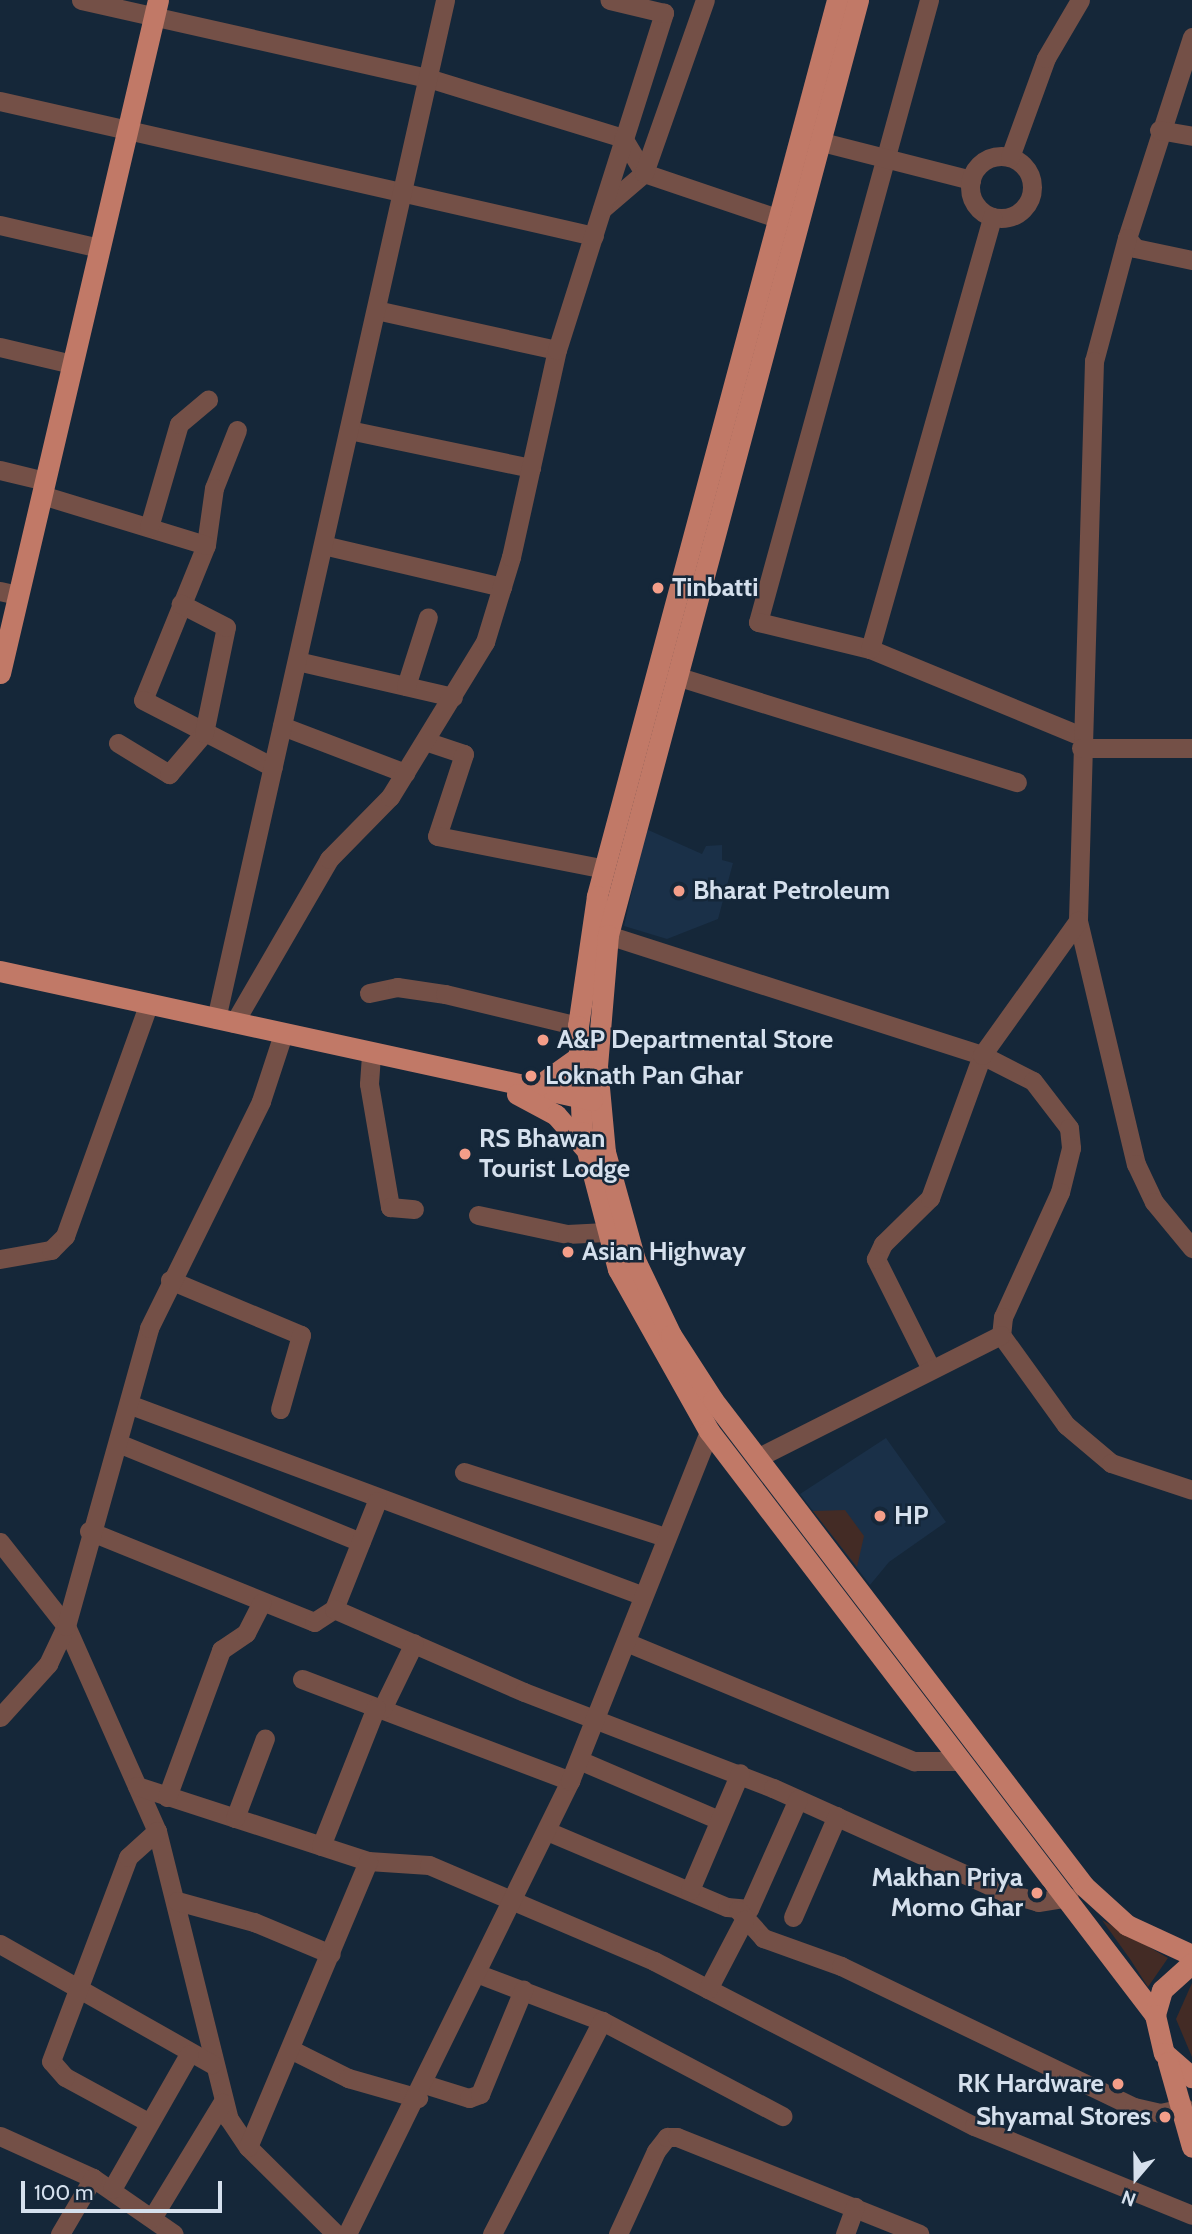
<!DOCTYPE html>
<style>
body{margin:0}
#map{position:relative;width:1192px;height:2234px;overflow:hidden;background:#152739;font-family:Cabin,sans-serif}
div>[style]{position:absolute}
.built>*{inset:0;background:#1a3048}
.green>*{inset:0;background:#432b25}
.minor>*{height:19px;margin:-9.5px;padding:0 9.5px;transform-origin:9.5px;border-radius:9.5px;background:#745047}
.minor>.ring{margin:-9.5px;padding:0;box-sizing:content-box;background:none;border:19px solid #745047;border-radius:50%}
.major>*{height:21px;margin:-10.5px;padding:0 10.5px;transform-origin:10.5px;border-radius:10.5px;background:#c17967}
.dots>*{width:19px;height:19px;translate:-50% -50%;box-sizing:border-box;border:4px solid #152739;border-radius:50%}
span{translate:-50% -50%;white-space:nowrap;text-align:center;line-height:1.15;-webkit-text-stroke:5px #152739;paint-order:stroke}
.poi-label{font-size:26px;color:#d5e0ed;font-weight:700}
.left{translate:0 -50%;text-align:left}
.right{translate:-100% -50%;text-align:right}
.north{position:absolute;left:1101px;top:2143px;width:70px;height:70px;-webkit-text-stroke:5px #152739;paint-order:stroke;rotate:200deg;font-size:19px;font-weight:700;line-height:28px;text-align:center;color:#d5e0ed}
.north::after{content:'';display:block;margin:auto;width:24px;height:32px;background:#d5e0ed;clip-path:polygon(50% 0,100% 100%,50% 72%,0 100%)}
.scale{position:absolute;left:21px;top:2181px;width:201px;height:32px;box-sizing:border-box;border:4px solid #d5e0ed;border-top:0;padding-left:9px;font-size:21px;line-height:24px;white-space:nowrap;color:#d5e0ed;-webkit-text-stroke:5px #152739;paint-order:stroke}
</style>
<div id="map">
<div class="built">
<i style="clip-path:polygon(646px 829px,702px 854px,706px 846px,722px 845px,722px 860px,733px 863px,718px 919px,667px 939px,624px 926px)"></i>
<i style="clip-path:polygon(886px 1438px,946px 1522px,889px 1562px,870px 1585px,800px 1494px)"></i>
</div>
<div class="green">
<i style="clip-path:polygon(845px 1510px,864px 1536px,857px 1567px,813px 1511px)"></i>
<i style="clip-path:polygon(1102px 1920px,1168px 1958px,1148px 1987px,1130px 1959px)"></i>
<i style="clip-path:polygon(1192px 1983px,1192px 2057px,1176px 2019px)"></i>
</div>
<div class="minor">
<i style="left:81px;top:0;width:356px;rotate:12.7deg"></i>
<i style="left:428px;top:78px;width:204px;rotate:17.1deg"></i>
<i style="left:623px;top:138px;width:41px;rotate:59deg"></i>
<i style="left:644px;top:173px;width:144px;rotate:18.7deg"></i>
<i style="left:929px;top:0;width:645px;rotate:105.37deg"></i>
<i style="left:758px;top:622px;width:115px;rotate:13.6deg"></i>
<i style="left:870px;top:649px;width:228px;rotate:22.4deg"></i>
<i style="left:1192px;top:37px;width:211px;rotate:107.9deg"></i>
<i style="left:1127px;top:238px;width:13px;rotate:51deg"></i>
<i style="left:1135px;top:248px;width:58px;rotate:11.9deg"></i>
<i style="left:0;top:101px;width:609px;rotate:12.8deg"></i>
<i style="left:1159px;top:130px;width:34px;rotate:10deg"></i>
<i style="left:822px;top:142px;width:154px;rotate:14.3deg"></i>
<i class="ring" style="left:970px;top:156px;width:43px;height:43px"></i>
<i style="left:1010px;top:157px;width:105px;rotate:-70deg"></i>
<i style="left:1046px;top:58px;width:67px;rotate:-59.6deg"></i>
<i style="left:602px;top:209px;width:55px;rotate:-40.6deg"></i>
<i style="left:644px;top:173px;width:183px;rotate:-70.6deg"></i>
<i style="left:0;top:225px;width:103px;rotate:13deg"></i>
<i style="left:1127px;top:238px;width:127px;rotate:105deg"></i>
<i style="left:1094px;top:361px;width:560px;rotate:91.64deg"></i>
<i style="left:1078px;top:921px;width:250px;rotate:76.6deg"></i>
<i style="left:1136px;top:1164px;width:42px;rotate:64.7deg"></i>
<i style="left:1154px;top:1202px;width:60px;rotate:50.4deg"></i>
<i style="left:376px;top:310px;width:185px;rotate:12.5deg"></i>
<i style="left:0;top:347px;width:74px;rotate:13.3deg"></i>
<i style="left:237px;top:430px;width:62px;rotate:111.6deg"></i>
<i style="left:214px;top:488px;width:58px;rotate:98deg"></i>
<i style="left:206px;top:545px;width:167px;rotate:112.1deg"></i>
<i style="left:143px;top:700px;width:146px;rotate:27.3deg"></i>
<i style="left:349px;top:430px;width:186px;rotate:11.8deg"></i>
<i style="left:0;top:470px;width:46px;rotate:13.7deg"></i>
<i style="left:42px;top:495px;width:171px;rotate:17deg"></i>
<i style="left:149px;top:527px;width:107px;rotate:-73.8deg"></i>
<i style="left:179px;top:424px;width:38px;rotate:-40deg"></i>
<i style="left:323px;top:545px;width:184px;rotate:13.2deg"></i>
<i style="left:0;top:591px;width:18px;rotate:13deg"></i>
<i style="left:870px;top:649px;width:449px;rotate:-74.2deg"></i>
<i style="left:297px;top:661px;width:160px;rotate:13deg"></i>
<i style="left:676px;top:676px;width:357px;rotate:17.3deg"></i>
<i style="left:406px;top:686px;width:72px;rotate:-72.3deg"></i>
<i style="left:282px;top:726px;width:132px;rotate:20.9deg"></i>
<i style="left:425px;top:741px;width:41px;rotate:18.4deg"></i>
<i style="left:464px;top:754px;width:86px;rotate:108.2deg"></i>
<i style="left:437px;top:836px;width:171px;rotate:11.1deg"></i>
<i style="left:118px;top:743px;width:60px;rotate:31.3deg"></i>
<i style="left:169px;top:774px;width:54px;rotate:-49.5deg"></i>
<i style="left:204px;top:733px;width:108px;rotate:-78.3deg"></i>
<i style="left:226px;top:627px;width:51px;rotate:-152.9deg"></i>
<i style="left:1081px;top:748px;width:111px"></i>
<i style="left:608px;top:935px;width:393px;rotate:17.8deg"></i>
<i style="left:982px;top:1055px;width:57px;rotate:27deg"></i>
<i style="left:1033px;top:1081px;width:59px;rotate:52.5deg"></i>
<i style="left:1069px;top:1128px;width:20px;rotate:84deg"></i>
<i style="left:1071px;top:1148px;width:45px;rotate:104deg"></i>
<i style="left:1060px;top:1192px;width:137px;rotate:114.5deg"></i>
<i style="left:1003px;top:1317px;width:18px;rotate:96deg"></i>
<i style="left:1001px;top:1335px;width:111px;rotate:54.2deg"></i>
<i style="left:1066px;top:1425px;width:59px;rotate:40.2deg"></i>
<i style="left:1111px;top:1463px;width:85px;rotate:18.4deg"></i>
<i style="left:369px;top:993px;width:29px;rotate:-12deg"></i>
<i style="left:397px;top:987px;width:49px;rotate:8.3deg"></i>
<i style="left:445px;top:994px;width:137px;rotate:13.5deg"></i>
<i style="left:216px;top:1019px;width:1044px;rotate:-77.33deg"></i>
<i style="left:234px;top:1023px;width:190px;rotate:-59.9deg"></i>
<i style="left:329px;top:859px;width:87px;rotate:-45.5deg"></i>
<i style="left:390px;top:797px;width:182px;rotate:-58.5deg"></i>
<i style="left:485px;top:642px;width:89px;rotate:-73deg"></i>
<i style="left:511px;top:557px;width:212px;rotate:-77.5deg"></i>
<i style="left:557px;top:350px;width:354px;rotate:-72.4deg"></i>
<i style="left:664px;top:13px;width:56px;rotate:-166.5deg"></i>
<i style="left:371px;top:1055px;width:29px;rotate:94deg"></i>
<i style="left:369px;top:1084px;width:125px;rotate:80.3deg"></i>
<i style="left:390px;top:1207px;width:24px;rotate:5deg"></i>
<i style="left:478px;top:1215px;width:91px;rotate:12.1deg"></i>
<i style="left:567px;top:1234px;width:39px;rotate:-3deg"></i>
<i style="left:0;top:1259px;width:52px;rotate:-10deg"></i>
<i style="left:51px;top:1250px;width:20px;rotate:-45deg"></i>
<i style="left:65px;top:1236px;width:248px;rotate:-70.2deg"></i>
<i style="left:170px;top:1280px;width:142px;rotate:22.8deg"></i>
<i style="left:301px;top:1335px;width:77px;rotate:105.8deg"></i>
<i style="left:930px;top:1367px;width:121px;rotate:-116.6deg"></i>
<i style="left:876px;top:1259px;width:17px;rotate:-65deg"></i>
<i style="left:883px;top:1244px;width:66px;rotate:-44.4deg"></i>
<i style="left:930px;top:1198px;width:152px;rotate:-70deg"></i>
<i style="left:982px;top:1055px;width:165px;rotate:-54.4deg"></i>
<i style="left:131px;top:1405px;width:544px;rotate:20.43deg"></i>
<i style="left:118px;top:1443px;width:262px;rotate:22.2deg"></i>
<i style="left:757px;top:1458px;width:273px;rotate:-26.8deg"></i>
<i style="left:464px;top:1472px;width:208px;rotate:17.9deg"></i>
<i style="left:89px;top:1531px;width:243px;rotate:22deg"></i>
<i style="left:314px;top:1622px;width:24px;rotate:-33deg"></i>
<i style="left:334px;top:1609px;width:116px;rotate:-68.3deg"></i>
<i style="left:0;top:1542px;width:107px;rotate:51.8deg"></i>
<i style="left:66px;top:1626px;width:224px;rotate:66.1deg"></i>
<i style="left:157px;top:1831px;width:297px;rotate:76deg"></i>
<i style="left:229px;top:2119px;width:34px;rotate:56deg"></i>
<i style="left:248px;top:2147px;width:124px;rotate:44.7deg"></i>
<i style="left:334px;top:1609px;width:207px;rotate:23.6deg"></i>
<i style="left:524px;top:1692px;width:267px;rotate:21.1deg"></i>
<i style="left:773px;top:1788px;width:253px;rotate:24.2deg"></i>
<i style="left:1004px;top:1892px;width:35px;rotate:16deg"></i>
<i style="left:1038px;top:1902px;width:31px;rotate:-9deg"></i>
<i style="left:626px;top:1642px;width:312px;rotate:22.5deg"></i>
<i style="left:914px;top:1761px;width:47px"></i>
<i style="left:302px;top:1679px;width:287px;rotate:20.8deg"></i>
<i style="left:382px;top:1709px;width:73px;rotate:-64.1deg"></i>
<i style="left:0;top:1717px;width:72px;rotate:-47.8deg"></i>
<i style="left:48px;top:1664px;width:42px;rotate:-64.7deg"></i>
<i style="left:66px;top:1626px;width:309px;rotate:-74.4deg"></i>
<i style="left:149px;top:1328px;width:253px;rotate:-63.7deg"></i>
<i style="left:261px;top:1101px;width:71px;rotate:-71.8deg"></i>
<i style="left:579px;top:1760px;width:152px;rotate:23.2deg"></i>
<i style="left:137px;top:1786px;width:243px;rotate:18deg"></i>
<i style="left:368px;top:1861px;width:61px;rotate:3.8deg"></i>
<i style="left:429px;top:1865px;width:245px;rotate:23.1deg"></i>
<i style="left:654px;top:1961px;width:360px;rotate:27.3deg"></i>
<i style="left:974px;top:2126px;width:235px;rotate:22.2deg"></i>
<i style="left:167px;top:1797px;width:157px;rotate:-69.8deg"></i>
<i style="left:221px;top:1650px;width:30px;rotate:-34deg"></i>
<i style="left:246px;top:1633px;width:34px;rotate:-63deg"></i>
<i style="left:235px;top:1818px;width:85px;rotate:-69.4deg"></i>
<i style="left:547px;top:1831px;width:195px;rotate:22.9deg"></i>
<i style="left:727px;top:1907px;width:22px;rotate:5deg"></i>
<i style="left:749px;top:1909px;width:120px;rotate:-66deg"></i>
<i style="left:321px;top:1846px;width:149px;rotate:-68.4deg"></i>
<i style="left:690px;top:1890px;width:127px;rotate:-66.9deg"></i>
<i style="left:177px;top:1901px;width:80px;rotate:15.3deg"></i>
<i style="left:254px;top:1922px;width:83px;rotate:22.6deg"></i>
<i style="left:738px;top:1910px;width:38px;rotate:48deg"></i>
<i style="left:763px;top:1938px;width:83px;rotate:19.7deg"></i>
<i style="left:841px;top:1966px;width:325px;rotate:25.7deg"></i>
<i style="left:1134px;top:2107px;width:27px;rotate:13deg"></i>
<i style="left:1160px;top:2113px;width:25px;rotate:-12deg"></i>
<i style="left:793px;top:1917px;width:110px;rotate:-66.5deg"></i>
<i style="left:0;top:1944px;width:244px;rotate:29.5deg"></i>
<i style="left:476px;top:1973px;width:135px;rotate:20.9deg"></i>
<i style="left:602px;top:2021px;width:204px;rotate:27.8deg"></i>
<i style="left:708px;top:1989px;width:78px;rotate:-62.4deg"></i>
<i style="left:290px;top:2049px;width:65px;rotate:26.6deg"></i>
<i style="left:348px;top:2078px;width:73px;rotate:15.9deg"></i>
<i style="left:424px;top:2084px;width:47px;rotate:17.3deg"></i>
<i style="left:469px;top:2098px;width:12px;rotate:-20deg"></i>
<i style="left:480px;top:2094px;width:113px;rotate:-67.5deg"></i>
<i style="left:148px;top:2122px;width:94px;rotate:-151.5deg"></i>
<i style="left:65px;top:2077px;width:21px;rotate:-131deg"></i>
<i style="left:51px;top:2061px;width:218px;rotate:-69.3deg"></i>
<i style="left:128px;top:1857px;width:39px;rotate:-42deg"></i>
<i style="left:0;top:2136px;width:102px;rotate:24.3deg"></i>
<i style="left:93px;top:2178px;width:98px;rotate:34.7deg"></i>
<i style="left:248px;top:2147px;width:310px;rotate:-67.2deg"></i>
<i style="left:112px;top:2189px;width:155px;rotate:-60.3deg"></i>
<i style="left:152px;top:2218px;width:135px;rotate:-58.7deg"></i>
<i style="left:60px;top:2234px;width:65px;rotate:-59.5deg"></i>
<i style="left:347px;top:2234px;width:505px;rotate:-63.79deg"></i>
<i style="left:570px;top:1781px;width:377px;rotate:-68.3deg"></i>
<i style="left:492px;top:2234px;width:240px;rotate:-62.7deg"></i>
<i style="left:618px;top:2234px;width:91px;rotate:-65.4deg"></i>
<i style="left:656px;top:2151px;width:18px;rotate:-52deg"></i>
<i style="left:667px;top:2137px;width:10px"></i>
<i style="left:677px;top:2137px;width:261px;rotate:21.8deg"></i>
<i style="left:845px;top:2234px;width:29px;rotate:-70deg"></i>
</div>
<div class="major">
<i style="left:837px;top:0;width:928px;rotate:105deg"></i>
<i style="left:597px;top:896px;width:131px;rotate:98.3deg"></i>
<i style="left:578px;top:1026px;width:106px;rotate:87.8deg"></i>
<i style="left:582px;top:1132px;width:142px;rotate:75.3deg"></i>
<i style="left:618px;top:1269px;width:186px;rotate:60.7deg"></i>
<i style="left:709px;top:1431px;width:735px;rotate:52.63deg"></i>
<i style="left:858px;top:0;width:968px;rotate:104.97deg"></i>
<i style="left:608px;top:935px;width:131px;rotate:94.8deg"></i>
<i style="left:597px;top:1066px;width:86px;rotate:84.7deg"></i>
<i style="left:605px;top:1152px;width:112px;rotate:74.5deg"></i>
<i style="left:635px;top:1260px;width:83px;rotate:64.4deg"></i>
<i style="left:671px;top:1335px;width:77px;rotate:57.1deg"></i>
<i style="left:713px;top:1400px;width:611px;rotate:52.64deg"></i>
<i style="left:1084px;top:1886px;width:58px;rotate:42.2deg"></i>
<i style="left:1127px;top:1925px;width:72px;rotate:24.8deg"></i>
<i style="left:0;top:673px;width:691px;rotate:-76.79deg"></i>
<i style="left:0;top:971px;width:606px;rotate:12.29deg"></i>
<i style="left:535px;top:1088px;width:52px;rotate:-35.5deg"></i>
<i style="left:517px;top:1094px;width:44px;rotate:28.3deg"></i>
<i style="left:556px;top:1115px;width:43px;rotate:48.8deg"></i>
<i style="left:1192px;top:1963px;width:40px;rotate:138deg"></i>
<i style="left:1162px;top:1990px;width:26px;rotate:106deg"></i>
<i style="left:1155px;top:2015px;width:39px;rotate:77deg"></i>
<i style="left:1164px;top:2053px;width:37px;rotate:41deg"></i>
<i style="left:1168px;top:2062px;width:88px;rotate:74.2deg"></i>
</div>
<div class="dots">
<i style="left:658px;top:588px;background:#f49e89"></i>
<i style="left:679px;top:891px;background:#f49e89"></i>
<i style="left:543px;top:1040px;background:#f49e89"></i>
<i style="left:531px;top:1076px;background:#f49e89"></i>
<i style="left:465px;top:1154px;background:#f49e89"></i>
<i style="left:568px;top:1252px;background:#f49e89"></i>
<i style="left:880px;top:1516px;background:#f49e89"></i>
<i style="left:1037px;top:1893px;background:#f49e89"></i>
<i style="left:1118px;top:2084px;background:#f49e89"></i>
<i style="left:1165px;top:2117px;background:#f49e89"></i>
</div>
<div class="poi-label">
<span class="left" style="left:672px;top:588px">Tinbatti</span>
<span class="left" style="left:693px;top:891px">Bharat Petroleum</span>
<span class="left" style="left:557px;top:1040px">A&amp;P Departmental Store</span>
<span class="left" style="left:545px;top:1076px">Loknath Pan Ghar</span>
<span class="left" style="left:479px;top:1154px">RS Bhawan<br>Tourist Lodge</span>
<span class="left" style="left:582px;top:1252px">Asian Highway</span>
<span class="left" style="left:894px;top:1516px">HP</span>
<span class="right" style="left:1023px;top:1893px">Makhan Priya<br>Momo Ghar</span>
<span class="right" style="left:1104px;top:2084px">RK Hardware</span>
<span class="right" style="left:1151px;top:2117px">Shyamal Stores</span>
</div>
<div class="north">N</div>
<div class="scale">100 m</div>
</div>
